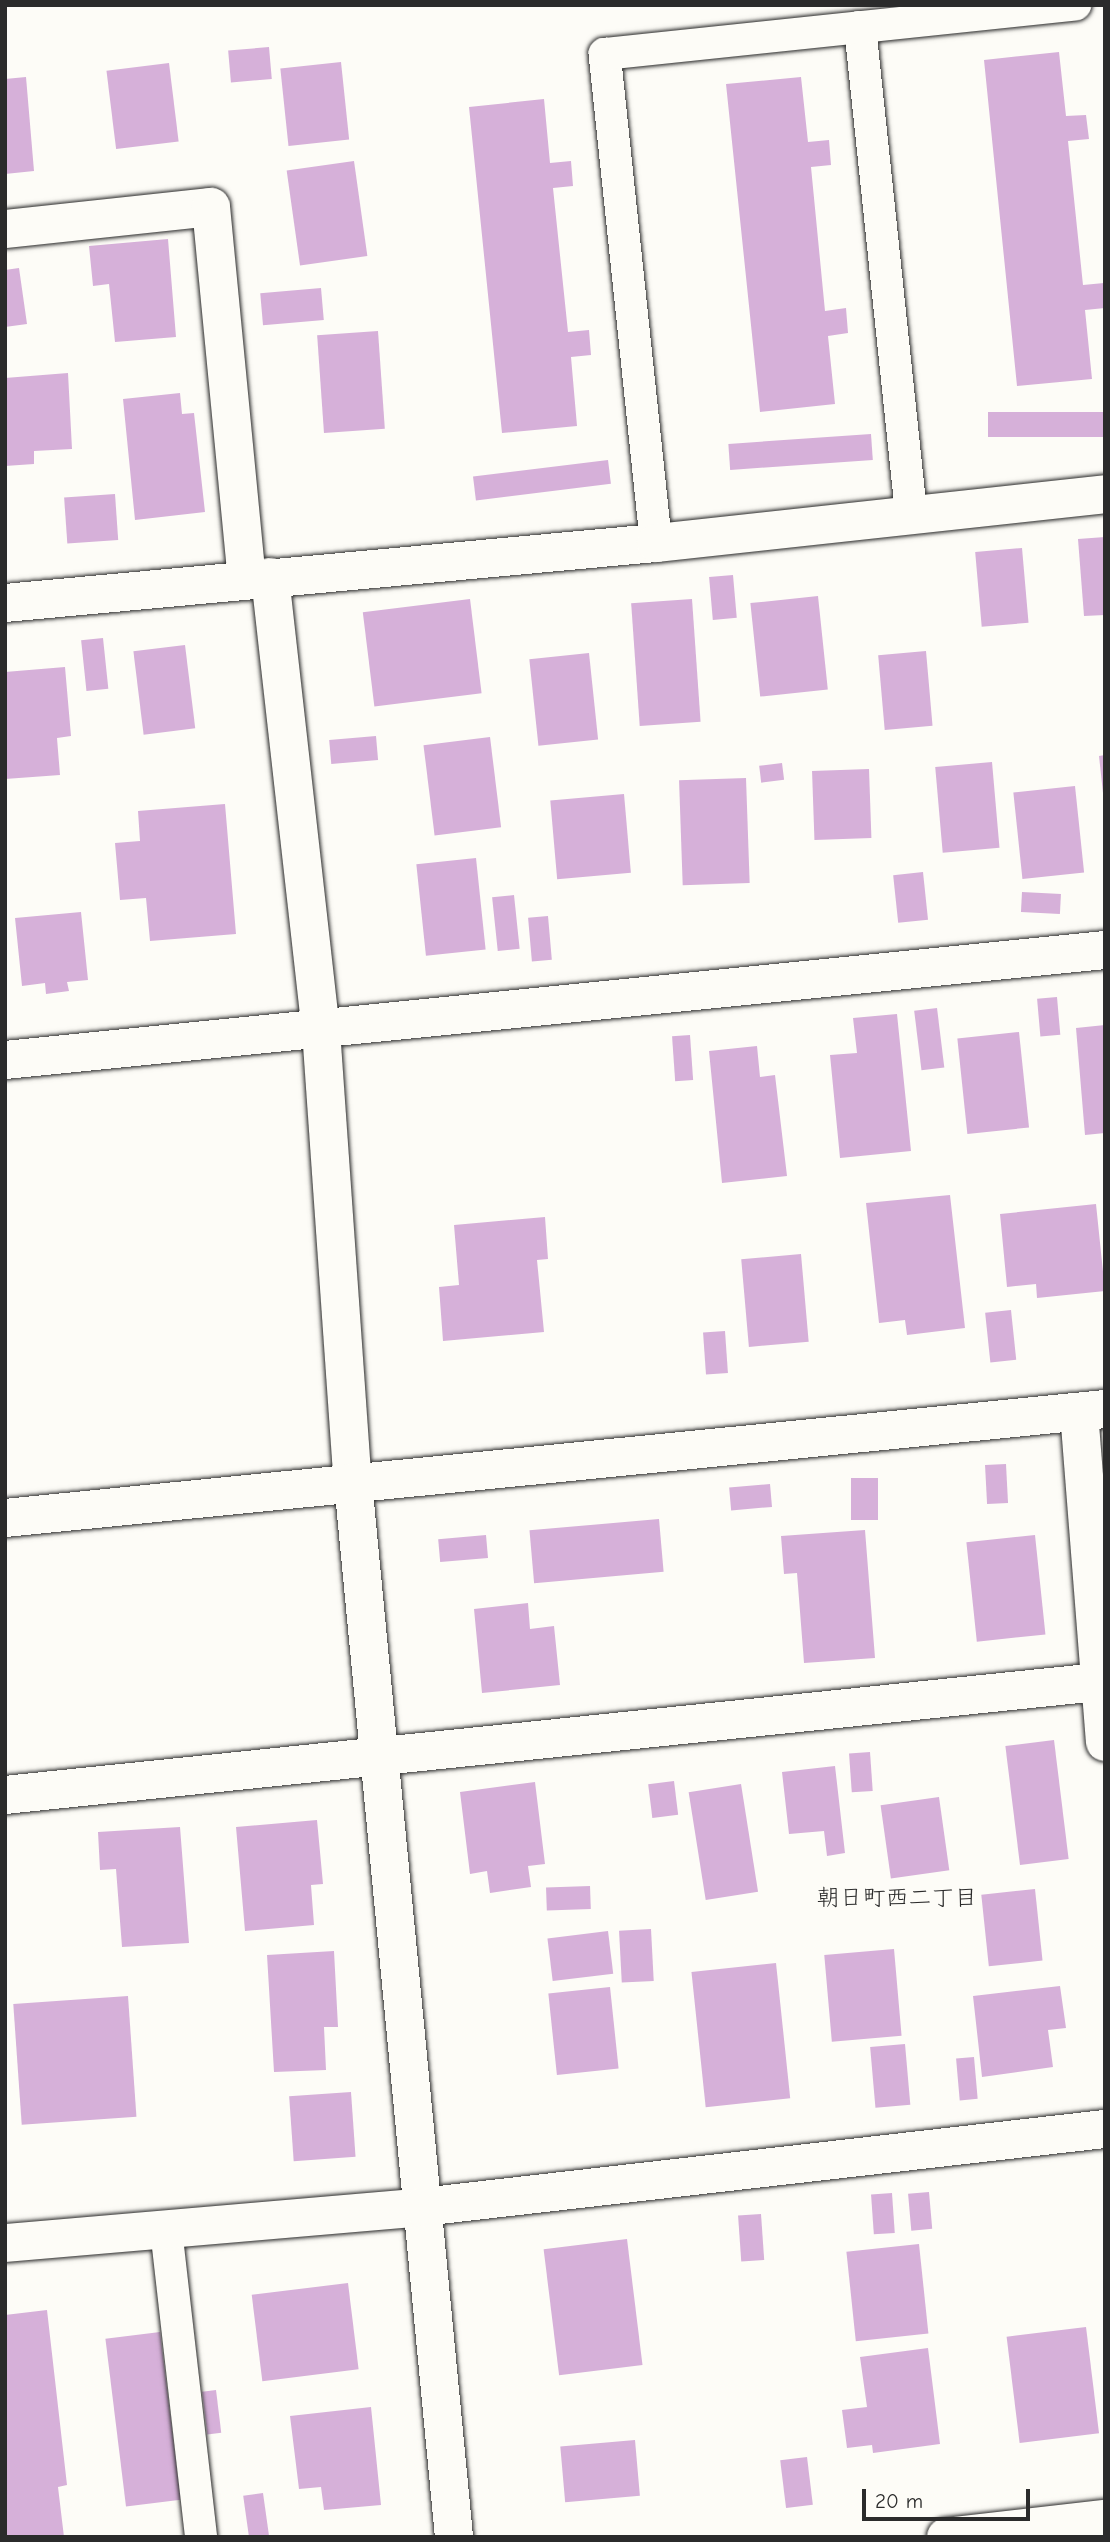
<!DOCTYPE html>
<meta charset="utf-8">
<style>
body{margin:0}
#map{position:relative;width:1110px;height:2542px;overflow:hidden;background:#fdfcf7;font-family:"Comic Neue","Klee One",sans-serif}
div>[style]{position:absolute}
.building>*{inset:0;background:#d6b0d9;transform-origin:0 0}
.roads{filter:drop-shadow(0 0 2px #2b2b2b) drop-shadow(0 0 2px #2b2b2b)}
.service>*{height:32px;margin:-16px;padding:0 16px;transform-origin:16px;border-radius:16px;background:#fdfcf7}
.minor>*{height:38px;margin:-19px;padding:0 19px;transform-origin:19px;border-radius:19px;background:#fdfcf7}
span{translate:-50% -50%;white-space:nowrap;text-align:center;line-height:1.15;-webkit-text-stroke:5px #fdfcf7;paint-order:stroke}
.neighbourhood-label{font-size:23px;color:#2b2b2b}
.frame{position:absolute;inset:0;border:7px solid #2b2b2b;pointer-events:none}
.scale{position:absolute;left:862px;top:2489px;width:168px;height:32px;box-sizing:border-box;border:4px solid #2b2b2b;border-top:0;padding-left:9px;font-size:21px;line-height:24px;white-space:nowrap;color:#2b2b2b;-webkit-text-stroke:5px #fdfcf7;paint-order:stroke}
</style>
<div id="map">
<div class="building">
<i style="left:269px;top:47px;width:32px;height:41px;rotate:85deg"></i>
<i style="clip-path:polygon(1059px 52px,1066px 116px,1086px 115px,1089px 139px,1068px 141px,1083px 285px,1104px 283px,1105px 308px,1085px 310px,1092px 379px,1017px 386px,984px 60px)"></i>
<i style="left:341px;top:62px;width:78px;height:61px;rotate:84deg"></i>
<i style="left:169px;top:63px;width:79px;height:63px;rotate:83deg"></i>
<i style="clip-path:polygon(26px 77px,34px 171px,5px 174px,5px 79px)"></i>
<i style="clip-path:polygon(801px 77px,808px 142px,829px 140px,831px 165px,811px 167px,825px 311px,846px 308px,848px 333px,828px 336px,835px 404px,760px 412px,726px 84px)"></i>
<i style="clip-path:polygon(544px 99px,550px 163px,571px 161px,573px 186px,553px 188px,568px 332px,589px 330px,591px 355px,571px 357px,577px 426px,502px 433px,469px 107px)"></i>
<i style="left:354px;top:161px;width:96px;height:68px;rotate:82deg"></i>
<i style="clip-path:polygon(168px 239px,176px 337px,115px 342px,109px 284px,93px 286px,89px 246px)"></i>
<i style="clip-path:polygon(19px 268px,27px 324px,5px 327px,5px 270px)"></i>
<i style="left:321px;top:288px;width:32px;height:61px;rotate:85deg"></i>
<i style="left:378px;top:331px;width:98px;height:61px;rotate:86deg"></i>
<i style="clip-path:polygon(68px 373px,72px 449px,34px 451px,34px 464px,5px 466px,5px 378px)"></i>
<i style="clip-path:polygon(180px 393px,182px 414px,194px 413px,205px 512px,135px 520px,123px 399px)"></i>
<i style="left:1105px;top:412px;width:25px;height:117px;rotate:90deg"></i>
<i style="left:871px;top:434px;width:26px;height:143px;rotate:86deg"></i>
<i style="left:608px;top:460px;width:24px;height:136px;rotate:83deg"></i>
<i style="left:115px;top:494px;width:46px;height:51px;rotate:86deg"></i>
<i style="clip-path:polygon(1105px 537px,1105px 615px,1084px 616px,1078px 539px)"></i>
<i style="left:1022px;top:548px;width:75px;height:47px;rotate:85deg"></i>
<i style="left:733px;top:575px;width:43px;height:24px;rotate:85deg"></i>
<i style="left:818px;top:596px;width:94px;height:68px;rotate:84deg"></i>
<i style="left:470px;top:599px;width:95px;height:108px;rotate:83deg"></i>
<i style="left:692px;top:599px;width:123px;height:61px;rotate:86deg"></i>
<i style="left:103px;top:638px;width:51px;height:22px;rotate:84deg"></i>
<i style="left:185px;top:645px;width:84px;height:52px;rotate:83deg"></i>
<i style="left:926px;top:651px;width:75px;height:48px;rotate:85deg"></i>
<i style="left:589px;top:653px;width:87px;height:60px;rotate:84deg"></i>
<i style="clip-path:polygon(65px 667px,71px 736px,57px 738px,60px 775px,5px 779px,5px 672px)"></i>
<i style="left:376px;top:736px;width:24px;height:47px;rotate:85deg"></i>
<i style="left:490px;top:737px;width:91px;height:67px;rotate:83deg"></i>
<i style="clip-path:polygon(1105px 755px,1105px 792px,1103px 793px,1099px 756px)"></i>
<i style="left:992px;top:762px;width:86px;height:57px;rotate:85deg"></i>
<i style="left:782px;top:763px;width:17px;height:23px;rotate:83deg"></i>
<i style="left:869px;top:769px;width:69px;height:57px;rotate:88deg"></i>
<i style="left:746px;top:778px;width:105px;height:67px;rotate:88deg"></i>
<i style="left:1075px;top:786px;width:87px;height:62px;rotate:84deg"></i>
<i style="left:624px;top:794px;width:79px;height:74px;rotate:85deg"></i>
<i style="clip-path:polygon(225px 804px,236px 934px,150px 941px,146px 898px,120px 900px,115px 843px,140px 841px,138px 811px)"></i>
<i style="left:476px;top:858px;width:92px;height:60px;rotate:84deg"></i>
<i style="left:923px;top:872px;width:48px;height:30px;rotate:84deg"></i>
<i style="left:1022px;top:892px;width:39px;height:20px;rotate:3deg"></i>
<i style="left:514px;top:895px;width:54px;height:22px;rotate:84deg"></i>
<i style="clip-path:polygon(81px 912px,88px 980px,67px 982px,69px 991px,46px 994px,45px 983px,22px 986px,15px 918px)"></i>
<i style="left:548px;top:916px;width:44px;height:20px;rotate:85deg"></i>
<i style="left:1057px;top:997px;width:38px;height:20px;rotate:85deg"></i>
<i style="left:937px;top:1008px;width:60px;height:23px;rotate:83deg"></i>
<i style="clip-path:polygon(897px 1014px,911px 1151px,840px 1158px,830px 1055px,857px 1053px,853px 1018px)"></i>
<i style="clip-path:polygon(1105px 1025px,1105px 1133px,1085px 1135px,1076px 1028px)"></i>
<i style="left:1019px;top:1032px;width:96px;height:62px;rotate:84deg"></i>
<i style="left:690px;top:1035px;width:45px;height:18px;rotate:86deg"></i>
<i style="clip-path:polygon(757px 1046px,760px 1077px,775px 1075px,787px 1176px,722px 1183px,709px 1051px)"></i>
<i style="clip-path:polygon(950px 1195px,965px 1328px,907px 1335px,905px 1320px,879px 1323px,866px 1203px)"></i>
<i style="clip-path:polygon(1096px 1204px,1105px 1291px,1037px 1298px,1036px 1284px,1007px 1287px,1000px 1214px)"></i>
<i style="clip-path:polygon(545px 1217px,548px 1259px,537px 1260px,544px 1332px,443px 1341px,439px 1287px,459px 1285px,454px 1225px)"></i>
<i style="left:801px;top:1254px;width:88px;height:60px;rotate:85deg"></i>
<i style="left:1011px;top:1310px;width:50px;height:26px;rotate:84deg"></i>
<i style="left:725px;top:1331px;width:42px;height:22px;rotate:86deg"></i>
<i style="left:1006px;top:1464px;width:39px;height:21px;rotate:87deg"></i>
<i style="left:851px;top:1478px;width:27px;height:42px"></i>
<i style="left:770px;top:1484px;width:23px;height:41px;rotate:85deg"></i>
<i style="left:659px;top:1519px;width:53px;height:130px;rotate:85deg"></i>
<i style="clip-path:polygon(865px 1530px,875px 1658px,804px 1663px,797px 1573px,784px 1574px,781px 1536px)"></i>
<i style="left:486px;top:1535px;width:23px;height:48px;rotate:85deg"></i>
<i style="left:1035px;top:1535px;width:100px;height:69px;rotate:84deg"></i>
<i style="clip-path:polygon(528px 1603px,530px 1629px,554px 1626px,560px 1685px,482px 1693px,474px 1609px)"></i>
<i style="left:1054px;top:1740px;width:120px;height:49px;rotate:83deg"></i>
<i style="left:870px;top:1752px;width:39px;height:21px;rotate:86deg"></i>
<i style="clip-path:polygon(835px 1766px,845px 1853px,827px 1856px,824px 1831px,789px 1834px,782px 1772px)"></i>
<i style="left:674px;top:1781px;width:34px;height:26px;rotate:83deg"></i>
<i style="clip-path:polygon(535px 1782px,545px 1864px,528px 1866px,531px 1887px,490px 1893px,487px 1871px,470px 1874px,460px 1792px)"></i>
<i style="left:741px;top:1784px;width:109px;height:53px;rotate:81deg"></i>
<i style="left:939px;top:1797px;width:74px;height:59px;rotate:82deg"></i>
<i style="clip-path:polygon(317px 1820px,323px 1884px,311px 1885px,314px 1925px,245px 1931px,236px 1827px)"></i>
<i style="clip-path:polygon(180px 1827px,189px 1943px,122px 1947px,116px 1869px,100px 1870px,98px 1832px)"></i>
<i style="left:590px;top:1886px;width:23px;height:44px;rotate:88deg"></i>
<i style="left:1035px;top:1889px;width:72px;height:54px;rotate:84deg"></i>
<i style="left:651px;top:1929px;width:52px;height:32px;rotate:87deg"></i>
<i style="left:608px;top:1931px;width:43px;height:61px;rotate:83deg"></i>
<i style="left:894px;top:1949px;width:87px;height:70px;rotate:85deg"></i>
<i style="clip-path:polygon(334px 1951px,338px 2027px,324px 2027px,326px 2070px,274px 2072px,267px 1955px)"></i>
<i style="left:776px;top:1963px;width:136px;height:85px;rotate:84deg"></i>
<i style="clip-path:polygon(1060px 1986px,1066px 2028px,1048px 2030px,1053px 2067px,982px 2077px,973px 1996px)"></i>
<i style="left:610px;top:1987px;width:82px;height:62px;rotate:84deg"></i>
<i style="left:128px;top:1996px;width:121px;height:115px;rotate:86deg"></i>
<i style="left:905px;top:2044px;width:61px;height:35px;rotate:85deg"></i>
<i style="left:974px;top:2057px;width:42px;height:18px;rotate:85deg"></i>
<i style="left:351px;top:2092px;width:65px;height:62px;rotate:86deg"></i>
<i style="left:929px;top:2192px;width:37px;height:21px;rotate:85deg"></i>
<i style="left:892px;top:2193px;width:40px;height:21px;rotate:86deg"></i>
<i style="left:761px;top:2214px;width:46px;height:23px;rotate:86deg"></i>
<i style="left:627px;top:2239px;width:127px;height:84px;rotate:83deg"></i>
<i style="left:919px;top:2244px;width:90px;height:73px;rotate:84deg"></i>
<i style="left:348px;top:2283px;width:87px;height:97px;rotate:83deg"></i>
<i style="clip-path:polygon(47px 2310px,67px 2485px,58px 2487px,64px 2537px,5px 2537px,5px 2315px)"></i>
<i style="left:1086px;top:2327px;width:107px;height:80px;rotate:83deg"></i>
<i style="left:160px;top:2332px;width:169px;height:55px;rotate:83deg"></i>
<i style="clip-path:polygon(928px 2348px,940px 2444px,873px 2453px,872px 2445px,847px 2448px,842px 2410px,867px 2407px,860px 2357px)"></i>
<i style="left:216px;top:2390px;width:43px;height:14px;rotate:83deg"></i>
<i style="clip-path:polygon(371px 2407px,381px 2505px,324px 2510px,321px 2487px,299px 2489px,290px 2416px)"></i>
<i style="left:635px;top:2440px;width:56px;height:75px;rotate:85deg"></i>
<i style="left:807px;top:2457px;width:48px;height:27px;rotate:83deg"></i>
<i style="left:263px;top:2493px;width:44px;height:20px;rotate:82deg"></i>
</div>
<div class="roads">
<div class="service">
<i style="left:860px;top:27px;width:491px;rotate:84deg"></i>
<i style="left:656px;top:543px;width:492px;rotate:-96deg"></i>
<i style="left:605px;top:54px;width:473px;rotate:-6deg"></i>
<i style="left:166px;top:2229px;width:310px;rotate:83.5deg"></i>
</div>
<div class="minor">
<i style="left:5px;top:229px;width:207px;rotate:-6.1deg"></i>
<i style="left:211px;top:207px;width:375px;rotate:84.5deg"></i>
<i style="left:270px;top:577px;width:456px;rotate:83.6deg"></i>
<i style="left:321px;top:1030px;width:453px;rotate:86deg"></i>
<i style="left:353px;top:1482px;width:1060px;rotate:84.53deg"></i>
<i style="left:5px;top:603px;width:654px;rotate:-5.27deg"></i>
<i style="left:656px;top:543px;width:452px;rotate:-6.2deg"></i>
<i style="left:5px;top:1060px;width:1105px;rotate:-5.71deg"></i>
<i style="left:1079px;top:1412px;width:331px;rotate:85.5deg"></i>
<i style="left:5px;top:1518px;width:1105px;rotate:-5.66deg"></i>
<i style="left:5px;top:1795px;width:1100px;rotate:-5.9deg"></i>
<i style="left:5px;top:2243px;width:419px;rotate:-4.9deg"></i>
<i style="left:422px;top:2207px;width:687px;rotate:-6.52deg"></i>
<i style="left:946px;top:2537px;width:160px;rotate:-6.5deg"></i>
</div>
</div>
<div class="neighbourhood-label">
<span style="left:897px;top:1898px">朝日町西二丁目</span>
</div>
<div class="frame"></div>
<div class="scale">20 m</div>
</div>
